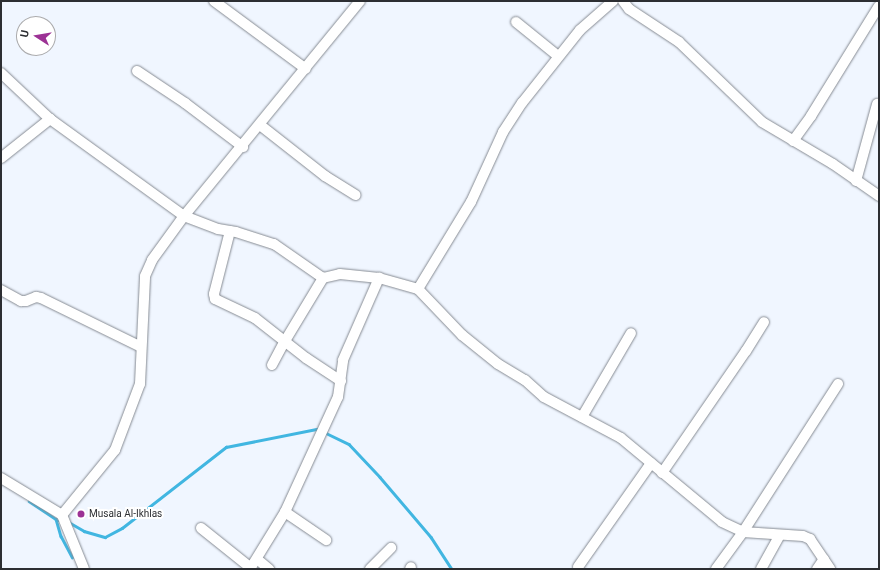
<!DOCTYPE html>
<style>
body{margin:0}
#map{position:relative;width:880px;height:570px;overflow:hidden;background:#f0f6ff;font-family:Roboto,sans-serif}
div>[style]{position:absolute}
.stream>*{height:2.5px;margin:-1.25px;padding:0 1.25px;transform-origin:1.25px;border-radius:1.25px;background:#41b6e1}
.roads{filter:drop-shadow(0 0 1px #868b93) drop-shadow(0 0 1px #868b93)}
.minor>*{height:10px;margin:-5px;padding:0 5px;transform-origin:5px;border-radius:5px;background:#fff}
.dots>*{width:11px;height:11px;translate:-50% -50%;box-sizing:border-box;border:2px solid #fff;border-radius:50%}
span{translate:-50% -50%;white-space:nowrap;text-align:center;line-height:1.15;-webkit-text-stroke:4px #fff;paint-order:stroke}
.poi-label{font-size:10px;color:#2c2e32}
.left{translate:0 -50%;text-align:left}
.frame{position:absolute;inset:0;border:2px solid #2c2e32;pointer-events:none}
.north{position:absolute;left:16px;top:16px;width:40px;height:40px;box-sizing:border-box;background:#fff;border:1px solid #ababad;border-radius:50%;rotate:282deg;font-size:11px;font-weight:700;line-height:16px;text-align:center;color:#2c2e32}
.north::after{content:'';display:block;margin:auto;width:14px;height:18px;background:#9c3295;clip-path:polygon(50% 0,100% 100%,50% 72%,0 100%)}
</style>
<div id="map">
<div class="stream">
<i style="left:324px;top:432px;width:28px;rotate:26deg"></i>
<i style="left:349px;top:444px;width:45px;rotate:46.8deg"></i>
<i style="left:380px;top:477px;width:79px;rotate:49.6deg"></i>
<i style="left:431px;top:537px;width:38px;rotate:57deg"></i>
<i style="left:29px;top:501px;width:32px;rotate:34deg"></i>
<i style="left:56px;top:519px;width:18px;rotate:74deg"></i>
<i style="left:61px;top:536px;width:24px;rotate:62deg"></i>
<i style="left:57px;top:521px;width:5px"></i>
<i style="left:67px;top:521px;width:20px;rotate:30deg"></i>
<i style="left:84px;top:531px;width:22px;rotate:16deg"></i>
<i style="left:105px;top:537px;width:19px;rotate:-28deg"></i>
<i style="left:122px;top:528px;width:132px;rotate:-37.9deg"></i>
<i style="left:226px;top:447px;width:93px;rotate:-11.2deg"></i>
<i style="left:317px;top:429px;width:4px;rotate:34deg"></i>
</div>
<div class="roads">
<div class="minor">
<i style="left:214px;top:1px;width:114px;rotate:36.5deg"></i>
<i style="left:623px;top:1px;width:10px;rotate:53deg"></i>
<i style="left:629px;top:9px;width:60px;rotate:33.4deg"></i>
<i style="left:679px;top:42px;width:115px;rotate:43.9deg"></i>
<i style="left:762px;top:122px;width:82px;rotate:30.6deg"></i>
<i style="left:833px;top:164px;width:56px;rotate:34.8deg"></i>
<i style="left:516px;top:22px;width:54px;rotate:39deg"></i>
<i style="left:137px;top:71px;width:58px;rotate:33.7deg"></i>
<i style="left:185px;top:103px;width:73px;rotate:37.2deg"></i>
<i style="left:1px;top:73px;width:67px;rotate:43.2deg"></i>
<i style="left:50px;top:119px;width:165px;rotate:35.9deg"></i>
<i style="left:184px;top:216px;width:36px;rotate:21deg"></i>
<i style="left:218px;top:229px;width:18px;rotate:9deg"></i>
<i style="left:236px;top:232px;width:40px;rotate:18deg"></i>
<i style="left:274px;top:244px;width:60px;rotate:34.8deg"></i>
<i style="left:323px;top:278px;width:17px;rotate:-13deg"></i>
<i style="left:340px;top:274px;width:39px;rotate:6deg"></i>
<i style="left:379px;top:278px;width:41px;rotate:15.8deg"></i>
<i style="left:418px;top:289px;width:64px;rotate:46.3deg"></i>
<i style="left:462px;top:335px;width:46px;rotate:38.9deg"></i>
<i style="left:498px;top:364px;width:31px;rotate:31deg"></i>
<i style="left:525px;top:380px;width:25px;rotate:42deg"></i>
<i style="left:544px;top:397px;width:87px;rotate:28deg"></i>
<i style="left:621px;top:438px;width:131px;rotate:39.7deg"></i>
<i style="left:722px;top:522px;width:23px;rotate:25deg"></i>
<i style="left:743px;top:532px;width:60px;rotate:3.8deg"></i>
<i style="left:803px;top:536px;width:8px;rotate:23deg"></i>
<i style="left:810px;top:539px;width:36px;rotate:56deg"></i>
<i style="left:260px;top:125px;width:83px;rotate:38.1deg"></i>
<i style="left:325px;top:176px;width:36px;rotate:32deg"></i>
<i style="left:793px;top:141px;width:31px;rotate:-54deg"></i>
<i style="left:811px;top:116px;width:129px;rotate:-58.3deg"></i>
<i style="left:1px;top:158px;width:63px;rotate:-38.5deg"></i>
<i style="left:856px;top:181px;width:80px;rotate:-74.7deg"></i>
<i style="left:230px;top:231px;width:65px;rotate:104.3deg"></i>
<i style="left:214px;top:294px;width:5px;rotate:79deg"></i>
<i style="left:215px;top:299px;width:44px;rotate:25.4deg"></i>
<i style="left:255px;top:318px;width:65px;rotate:38.1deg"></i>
<i style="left:306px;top:358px;width:42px;rotate:33.3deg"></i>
<i style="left:418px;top:289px;width:102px;rotate:-58.7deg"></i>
<i style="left:471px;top:202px;width:77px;rotate:-65.4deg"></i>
<i style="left:503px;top:132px;width:35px;rotate:-57deg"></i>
<i style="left:522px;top:103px;width:93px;rotate:-51.5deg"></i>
<i style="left:580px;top:30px;width:44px;rotate:-41.3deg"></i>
<i style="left:1px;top:290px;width:23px;rotate:29deg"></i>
<i style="left:21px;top:301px;width:5px"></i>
<i style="left:26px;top:301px;width:11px;rotate:-22deg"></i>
<i style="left:36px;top:297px;width:5px;rotate:11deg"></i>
<i style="left:41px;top:298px;width:111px;rotate:26.1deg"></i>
<i style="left:272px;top:365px;width:27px;rotate:-62deg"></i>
<i style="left:285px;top:341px;width:74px;rotate:-58.9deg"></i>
<i style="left:582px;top:417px;width:97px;rotate:-59.7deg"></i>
<i style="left:662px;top:473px;width:148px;rotate:-55.5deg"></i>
<i style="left:746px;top:351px;width:34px;rotate:-58deg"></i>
<i style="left:1px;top:478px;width:71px;rotate:31.2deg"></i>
<i style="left:62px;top:515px;width:58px;rotate:67.8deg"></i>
<i style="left:285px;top:512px;width:50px;rotate:34.3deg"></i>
<i style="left:62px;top:515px;width:84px;rotate:-50.8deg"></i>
<i style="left:115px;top:450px;width:71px;rotate:-69.3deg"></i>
<i style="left:140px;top:384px;width:108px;rotate:-87.3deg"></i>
<i style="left:145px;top:276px;width:17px;rotate:-66deg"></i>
<i style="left:152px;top:260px;width:54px;rotate:-54deg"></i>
<i style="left:184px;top:216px;width:278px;rotate:-50.7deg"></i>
<i style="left:201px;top:528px;width:64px;rotate:38.7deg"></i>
<i style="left:257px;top:559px;width:16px;rotate:40deg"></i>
<i style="left:578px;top:567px;width:127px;rotate:-54.9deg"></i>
<i style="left:250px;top:569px;width:67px;rotate:-58.4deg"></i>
<i style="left:285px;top:512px;width:127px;rotate:-65.3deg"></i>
<i style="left:338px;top:397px;width:37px;rotate:-82deg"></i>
<i style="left:343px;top:360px;width:90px;rotate:-66.3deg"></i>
<i style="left:370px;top:569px;width:30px;rotate:-45deg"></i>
<i style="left:410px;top:569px;width:2px;rotate:-63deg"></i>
<i style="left:716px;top:569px;width:46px;rotate:-53.9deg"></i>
<i style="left:743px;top:532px;width:176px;rotate:-57.3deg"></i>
<i style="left:761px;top:569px;width:38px;rotate:-61deg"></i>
<i style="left:817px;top:569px;width:12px;rotate:-55deg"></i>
</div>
</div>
<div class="dots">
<i style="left:81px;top:514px;background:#9c3295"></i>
</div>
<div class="poi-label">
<span class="left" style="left:89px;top:514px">Musala Al-Ikhlas</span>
</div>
<div class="frame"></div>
<div class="north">U</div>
</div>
